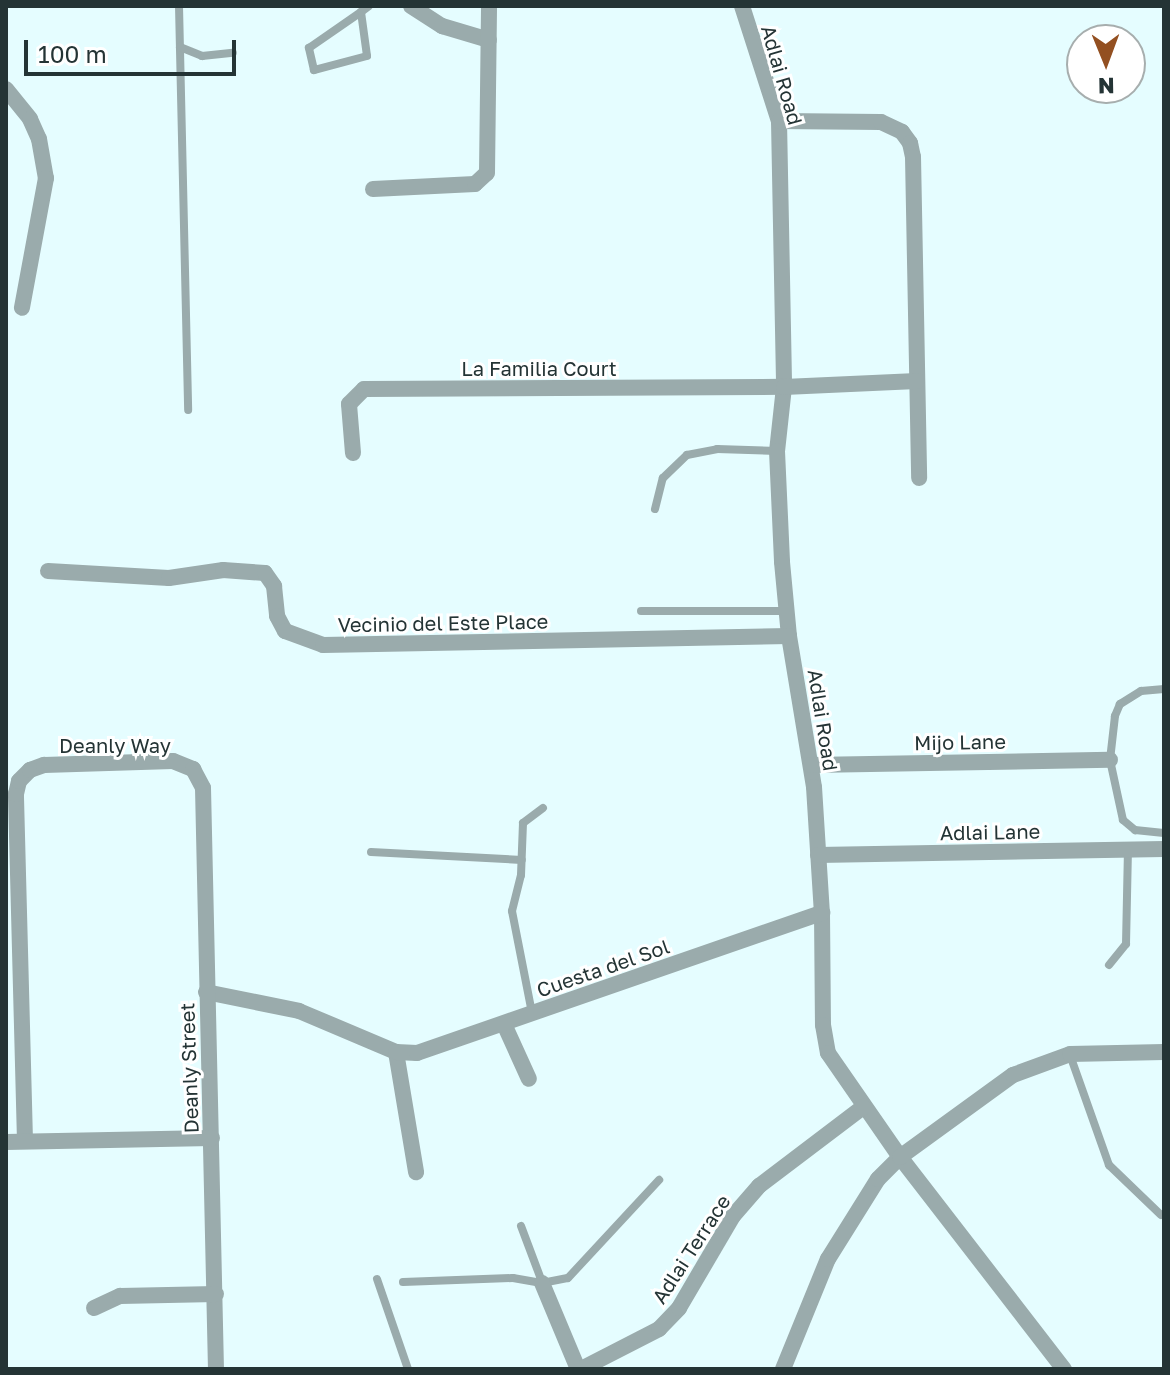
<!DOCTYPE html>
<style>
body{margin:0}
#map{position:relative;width:1170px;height:1375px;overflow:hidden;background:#e5fdff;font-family:"Golos Text",sans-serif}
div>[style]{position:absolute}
.service>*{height:8px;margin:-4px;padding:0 4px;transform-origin:4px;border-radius:4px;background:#9aabac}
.minor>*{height:16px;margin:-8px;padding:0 8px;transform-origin:8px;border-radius:8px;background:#9aabac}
span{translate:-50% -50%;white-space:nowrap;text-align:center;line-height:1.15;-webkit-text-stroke:6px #fff;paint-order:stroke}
.street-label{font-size:20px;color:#243435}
.frame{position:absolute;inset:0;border:8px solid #243435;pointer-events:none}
.north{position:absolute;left:1066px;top:24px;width:80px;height:80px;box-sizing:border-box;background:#fff;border:2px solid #a7aeae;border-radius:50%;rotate:179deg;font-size:22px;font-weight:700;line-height:32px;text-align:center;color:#243435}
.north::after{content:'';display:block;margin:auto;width:28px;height:36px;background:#935021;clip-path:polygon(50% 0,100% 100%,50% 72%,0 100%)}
.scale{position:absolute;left:24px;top:40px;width:212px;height:36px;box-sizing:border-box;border:4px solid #243435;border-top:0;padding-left:10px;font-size:24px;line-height:28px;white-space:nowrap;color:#243435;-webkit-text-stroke:6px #fff;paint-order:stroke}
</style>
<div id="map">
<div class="service">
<i style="left:179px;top:6px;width:404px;rotate:88.7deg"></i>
<i style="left:361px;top:12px;width:44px;rotate:82.2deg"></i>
<i style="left:367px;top:56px;width:55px;rotate:165.2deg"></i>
<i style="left:314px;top:70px;width:23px;rotate:-103deg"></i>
<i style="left:309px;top:48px;width:63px;rotate:-34.7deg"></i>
<i style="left:361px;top:12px;width:10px;rotate:-37deg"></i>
<i style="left:180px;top:47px;width:24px;rotate:22deg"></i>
<i style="left:202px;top:56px;width:31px;rotate:-6deg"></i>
<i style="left:655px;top:509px;width:32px;rotate:-76deg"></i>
<i style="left:663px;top:478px;width:33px;rotate:-44deg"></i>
<i style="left:687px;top:455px;width:31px;rotate:-11deg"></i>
<i style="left:717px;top:449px;width:60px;rotate:1.9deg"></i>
<i style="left:641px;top:611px;width:145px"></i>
<i style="left:1164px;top:689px;width:23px;rotate:175deg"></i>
<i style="left:1141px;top:691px;width:25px;rotate:148deg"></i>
<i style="left:1120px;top:704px;width:13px;rotate:113deg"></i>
<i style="left:1115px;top:716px;width:44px;rotate:96.5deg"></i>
<i style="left:1110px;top:760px;width:61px;rotate:77.8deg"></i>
<i style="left:1123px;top:820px;width:16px;rotate:40deg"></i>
<i style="left:1135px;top:830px;width:29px;rotate:6deg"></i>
<i style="left:371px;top:852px;width:151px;rotate:3deg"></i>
<i style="left:1109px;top:965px;width:27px;rotate:-51deg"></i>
<i style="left:1126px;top:944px;width:94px;rotate:-88.8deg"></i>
<i style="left:532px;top:1013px;width:104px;rotate:-101.1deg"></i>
<i style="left:512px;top:911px;width:37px;rotate:-76deg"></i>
<i style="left:521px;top:875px;width:52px;rotate:-87.8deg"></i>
<i style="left:523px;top:823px;width:25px;rotate:-37deg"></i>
<i style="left:1070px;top:1055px;width:117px;rotate:70.5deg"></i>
<i style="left:1109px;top:1165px;width:72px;rotate:43.9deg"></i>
<i style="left:521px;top:1226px;width:60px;rotate:69.4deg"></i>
<i style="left:377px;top:1279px;width:95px;rotate:71deg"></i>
<i style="left:403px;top:1282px;width:110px;rotate:-2.1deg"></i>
<i style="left:513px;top:1278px;width:29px;rotate:10deg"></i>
<i style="left:542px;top:1283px;width:26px;rotate:-11deg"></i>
<i style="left:568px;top:1278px;width:134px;rotate:-47.1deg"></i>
</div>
<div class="minor">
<i style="left:411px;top:6px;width:37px;rotate:33deg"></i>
<i style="left:442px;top:26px;width:49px;rotate:16.6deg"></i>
<i style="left:742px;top:6px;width:121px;rotate:72.2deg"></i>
<i style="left:779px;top:121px;width:266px;rotate:88.9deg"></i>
<i style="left:784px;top:387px;width:64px;rotate:96.2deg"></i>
<i style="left:777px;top:451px;width:111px;rotate:87.4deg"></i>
<i style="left:782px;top:562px;width:74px;rotate:84.6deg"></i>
<i style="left:789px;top:636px;width:153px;rotate:80.6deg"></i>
<i style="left:814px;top:787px;width:126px;rotate:86.4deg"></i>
<i style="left:822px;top:913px;width:112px;rotate:89.5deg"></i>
<i style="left:823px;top:1025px;width:28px;rotate:80deg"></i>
<i style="left:828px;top:1053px;width:126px;rotate:55.3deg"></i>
<i style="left:900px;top:1157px;width:268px;rotate:52.3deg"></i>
<i style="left:6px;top:89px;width:38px;rotate:51deg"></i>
<i style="left:30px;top:119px;width:22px;rotate:66deg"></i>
<i style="left:39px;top:139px;width:40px;rotate:80deg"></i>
<i style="left:46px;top:178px;width:132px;rotate:100.5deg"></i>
<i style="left:779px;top:121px;width:102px;rotate:0.6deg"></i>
<i style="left:881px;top:122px;width:23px;rotate:25deg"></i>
<i style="left:902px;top:132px;width:14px;rotate:54deg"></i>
<i style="left:910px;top:143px;width:14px;rotate:78deg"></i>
<i style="left:913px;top:157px;width:321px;rotate:88.9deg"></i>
<i style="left:373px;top:189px;width:102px;rotate:-2.8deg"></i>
<i style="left:475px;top:184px;width:16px;rotate:-43deg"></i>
<i style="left:487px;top:173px;width:167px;rotate:-89.3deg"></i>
<i style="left:353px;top:453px;width:49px;rotate:-94.7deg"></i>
<i style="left:349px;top:404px;width:21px;rotate:-45deg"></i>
<i style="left:364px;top:389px;width:420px;rotate:-0.3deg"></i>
<i style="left:784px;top:387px;width:133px;rotate:-2.6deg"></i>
<i style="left:48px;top:571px;width:121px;rotate:3.3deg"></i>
<i style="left:169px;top:578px;width:55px;rotate:-8.4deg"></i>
<i style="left:223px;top:570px;width:42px;rotate:4.1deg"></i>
<i style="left:265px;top:573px;width:16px;rotate:55deg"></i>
<i style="left:274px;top:586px;width:30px;rotate:84deg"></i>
<i style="left:277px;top:616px;width:17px;rotate:62deg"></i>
<i style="left:285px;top:631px;width:40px;rotate:20.2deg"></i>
<i style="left:323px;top:645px;width:466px;rotate:-1.1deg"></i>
<i style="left:811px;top:765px;width:299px;rotate:-1deg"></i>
<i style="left:818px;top:855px;width:346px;rotate:-1deg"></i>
<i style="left:206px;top:992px;width:95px;rotate:11.5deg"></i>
<i style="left:299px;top:1011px;width:105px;rotate:22.9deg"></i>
<i style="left:396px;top:1052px;width:122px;rotate:80.5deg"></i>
<i style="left:504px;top:1024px;width:60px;rotate:65.6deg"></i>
<i style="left:396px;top:1052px;width:21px;rotate:3deg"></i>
<i style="left:417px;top:1053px;width:429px;rotate:-19.1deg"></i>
<i style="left:25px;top:1141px;width:347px;rotate:-91.5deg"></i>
<i style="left:16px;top:794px;width:13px;rotate:-77deg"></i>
<i style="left:19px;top:781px;width:16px;rotate:-45deg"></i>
<i style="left:30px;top:770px;width:15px;rotate:-20deg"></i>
<i style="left:44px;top:765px;width:129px;rotate:-1.8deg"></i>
<i style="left:173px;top:761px;width:22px;rotate:22deg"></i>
<i style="left:193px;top:769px;width:21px;rotate:62deg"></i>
<i style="left:203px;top:788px;width:581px;rotate:88.72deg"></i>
<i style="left:6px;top:1142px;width:206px;rotate:-1.1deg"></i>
<i style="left:542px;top:1283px;width:93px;rotate:67.3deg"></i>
<i style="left:94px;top:1308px;width:29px;rotate:-25deg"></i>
<i style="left:120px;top:1296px;width:96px;rotate:-1.2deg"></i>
<i style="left:581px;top:1369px;width:88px;rotate:-27.1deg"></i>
<i style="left:659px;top:1329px;width:29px;rotate:-46deg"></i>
<i style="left:679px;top:1308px;width:107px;rotate:-59.6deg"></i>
<i style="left:733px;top:1216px;width:40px;rotate:-49deg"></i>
<i style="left:759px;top:1186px;width:131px;rotate:-37.2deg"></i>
<i style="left:783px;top:1369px;width:119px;rotate:-67.8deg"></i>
<i style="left:828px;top:1259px;width:94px;rotate:-58deg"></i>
<i style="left:878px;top:1179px;width:31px;rotate:-45deg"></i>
<i style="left:900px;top:1157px;width:140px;rotate:-36deg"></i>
<i style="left:1013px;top:1075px;width:61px;rotate:-20.2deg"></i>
<i style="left:1070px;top:1054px;width:94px;rotate:-1.2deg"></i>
</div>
<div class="street-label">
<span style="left:782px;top:75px;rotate:74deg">Adlai Road</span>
<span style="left:539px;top:368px">La Familia Court</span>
<span style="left:443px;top:623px;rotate:-1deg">Vecinio del Este Place</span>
<span style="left:823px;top:720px;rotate:81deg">Adlai Road</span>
<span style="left:960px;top:742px;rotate:-1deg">Mijo Lane</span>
<span style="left:115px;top:745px">Deanly Way</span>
<span style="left:990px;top:832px;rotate:-1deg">Adlai Lane</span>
<span style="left:603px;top:968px;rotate:-19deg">Cuesta del Sol</span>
<span style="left:189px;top:1068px;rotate:-92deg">Deanly Street</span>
<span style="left:691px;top:1249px;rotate:-57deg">Adlai Terrace</span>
</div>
<div class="frame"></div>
<div class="north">N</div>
<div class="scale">100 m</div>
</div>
